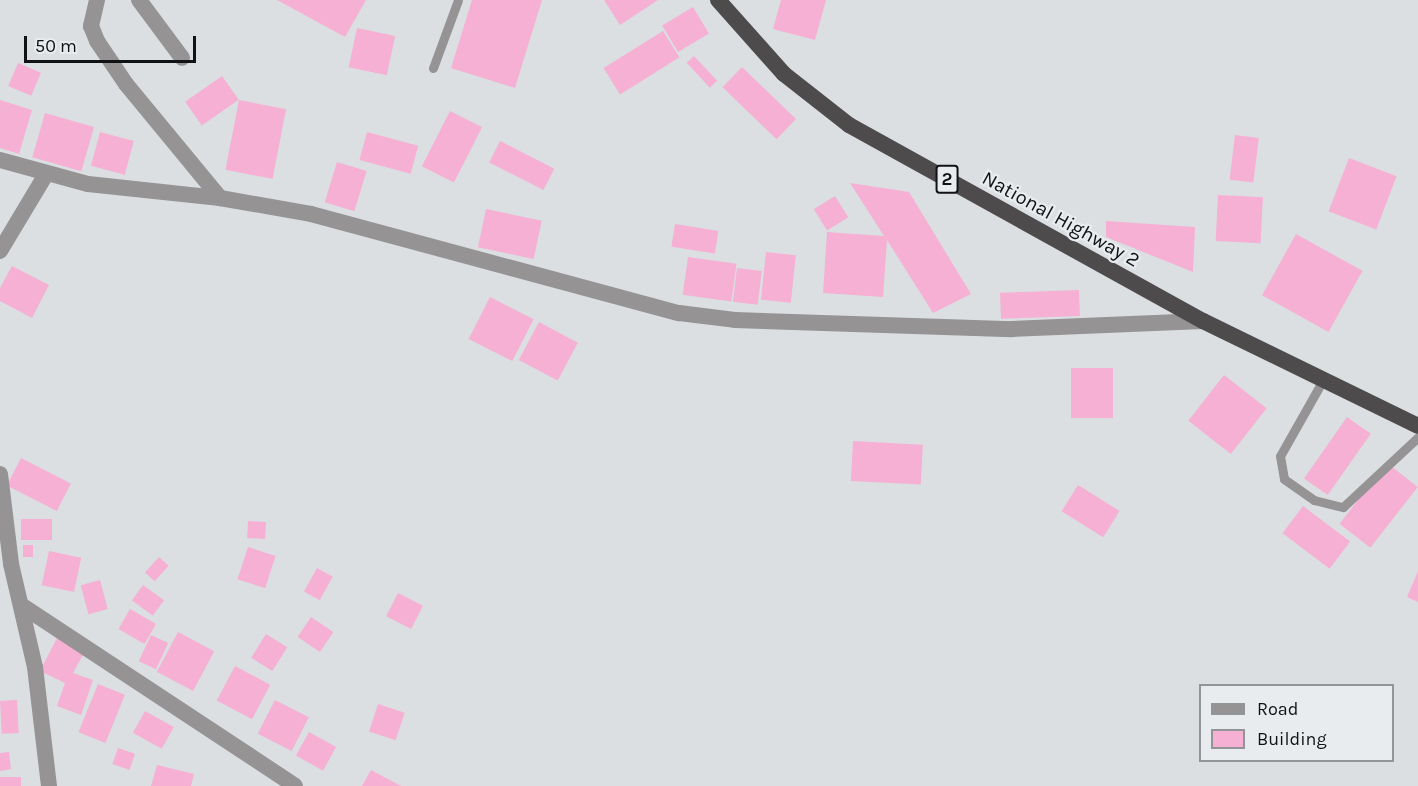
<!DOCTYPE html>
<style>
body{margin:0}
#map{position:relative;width:1418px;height:786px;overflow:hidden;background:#dbdfe2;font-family:Karla,sans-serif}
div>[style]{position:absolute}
.building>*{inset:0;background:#f5b0d4;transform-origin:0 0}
.service>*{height:9px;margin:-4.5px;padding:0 4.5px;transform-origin:4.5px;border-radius:4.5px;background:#959394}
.minor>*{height:16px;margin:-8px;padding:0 8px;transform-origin:8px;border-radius:8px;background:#959394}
.trunk>*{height:16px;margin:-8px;padding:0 8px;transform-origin:8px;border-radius:8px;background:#4e4b4c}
span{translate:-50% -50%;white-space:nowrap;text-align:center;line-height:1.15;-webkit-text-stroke:4.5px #e8ecef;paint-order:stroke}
.shield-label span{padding:2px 4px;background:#e8ecef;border:2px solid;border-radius:4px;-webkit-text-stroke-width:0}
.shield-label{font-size:18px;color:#101213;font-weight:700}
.street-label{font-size:20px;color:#101213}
.legend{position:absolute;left:1199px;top:684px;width:195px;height:78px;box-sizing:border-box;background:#e8ecef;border:2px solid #929597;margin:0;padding:8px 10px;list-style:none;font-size:18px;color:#101213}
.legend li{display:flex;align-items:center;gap:12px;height:30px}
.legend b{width:30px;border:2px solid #929597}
.scale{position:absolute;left:24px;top:36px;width:172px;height:27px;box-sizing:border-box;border:3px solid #101213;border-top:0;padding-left:8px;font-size:18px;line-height:21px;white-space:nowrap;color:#101213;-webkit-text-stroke:4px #e8ecef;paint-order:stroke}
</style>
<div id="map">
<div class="building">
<i style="clip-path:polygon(277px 0,366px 0,345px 37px)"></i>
<i style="clip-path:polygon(472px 0,542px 0,515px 88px,451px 68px)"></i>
<i style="clip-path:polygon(604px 0,658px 0,620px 25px)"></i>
<i style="clip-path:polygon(781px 0,826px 0,815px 40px,773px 29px)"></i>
<i style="left:693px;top:7px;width:31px;height:36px;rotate:59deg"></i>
<i style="left:357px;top:28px;width:39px;height:40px;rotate:12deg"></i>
<i style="left:663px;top:31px;width:31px;height:70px;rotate:58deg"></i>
<i style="left:694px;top:56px;width:34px;height:10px;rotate:47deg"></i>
<i style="left:18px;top:63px;width:25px;height:25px;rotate:23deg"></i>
<i style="left:742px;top:67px;width:75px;height:28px;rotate:44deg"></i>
<i style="left:222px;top:76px;width:29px;height:45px;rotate:55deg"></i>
<i style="clip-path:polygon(0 100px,32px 110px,19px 154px,0 148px)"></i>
<i style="left:239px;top:100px;width:48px;height:71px;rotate:11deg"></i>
<i style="left:450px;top:111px;width:36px;height:62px;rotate:27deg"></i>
<i style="left:45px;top:113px;width:51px;height:46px;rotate:16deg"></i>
<i style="left:100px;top:132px;width:35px;height:35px;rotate:15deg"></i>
<i style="left:367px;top:132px;width:53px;height:29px;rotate:15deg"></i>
<i style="left:1235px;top:135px;width:24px;height:45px;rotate:7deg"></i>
<i style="left:500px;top:141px;width:61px;height:24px;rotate:27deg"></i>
<i style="left:1349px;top:158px;width:51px;height:57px;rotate:21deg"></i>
<i style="left:337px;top:162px;width:31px;height:42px;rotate:17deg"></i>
<i style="clip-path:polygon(850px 183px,909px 192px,971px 294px,933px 313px,887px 240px,883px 297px,823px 293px,827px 232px,884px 236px)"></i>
<i style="left:1218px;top:195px;width:45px;height:46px;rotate:3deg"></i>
<i style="left:835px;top:196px;width:25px;height:25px;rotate:58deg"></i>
<i style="left:486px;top:209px;width:57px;height:39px;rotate:12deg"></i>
<i style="clip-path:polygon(1106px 221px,1195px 227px,1193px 272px,1106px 237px)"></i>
<i style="left:675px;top:224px;width:44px;height:23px;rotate:9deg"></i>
<i style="left:1296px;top:234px;width:76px;height:70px;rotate:29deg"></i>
<i style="left:766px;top:252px;width:30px;height:48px;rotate:6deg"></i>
<i style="left:688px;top:257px;width:49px;height:38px;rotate:8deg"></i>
<i style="clip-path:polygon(12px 266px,49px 285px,32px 318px,0 301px,0 288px)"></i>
<i style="left:737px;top:268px;width:25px;height:34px;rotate:7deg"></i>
<i style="left:1079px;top:290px;width:26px;height:79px;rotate:88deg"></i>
<i style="left:490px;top:297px;width:49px;height:47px;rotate:27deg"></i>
<i style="left:539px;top:322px;width:44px;height:43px;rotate:28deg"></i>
<i style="left:1071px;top:368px;width:42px;height:50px"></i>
<i style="left:1224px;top:375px;width:54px;height:58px;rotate:38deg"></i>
<i style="left:1347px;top:417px;width:29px;height:75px;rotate:35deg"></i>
<i style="left:853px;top:441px;width:70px;height:40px;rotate:3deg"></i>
<i style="left:21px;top:458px;width:56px;height:31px;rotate:27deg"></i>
<i style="left:1387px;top:463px;width:39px;height:77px;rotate:38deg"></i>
<i style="left:1078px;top:485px;width:49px;height:31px;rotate:32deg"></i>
<i style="left:1303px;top:506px;width:59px;height:34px;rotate:37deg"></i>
<i style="left:21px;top:519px;width:31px;height:21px"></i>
<i style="left:248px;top:521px;width:18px;height:17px;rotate:3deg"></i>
<i style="left:23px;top:545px;width:10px;height:12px"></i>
<i style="left:248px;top:547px;width:29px;height:34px;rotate:18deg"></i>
<i style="left:49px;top:551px;width:33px;height:35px;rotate:12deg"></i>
<i style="left:159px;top:557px;width:13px;height:21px;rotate:42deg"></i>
<i style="left:317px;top:568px;width:18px;height:27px;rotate:29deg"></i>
<i style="clip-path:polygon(1418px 571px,1418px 602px,1407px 597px)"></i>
<i style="left:100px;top:580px;width:30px;height:20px;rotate:75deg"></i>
<i style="left:143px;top:585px;width:26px;height:19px;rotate:36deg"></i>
<i style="left:398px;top:593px;width:28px;height:26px;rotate:27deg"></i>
<i style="left:130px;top:609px;width:30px;height:23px;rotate:30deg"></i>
<i style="left:311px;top:617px;width:27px;height:24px;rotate:34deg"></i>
<i style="left:178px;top:632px;width:41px;height:45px;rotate:28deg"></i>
<i style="left:266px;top:634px;width:25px;height:28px;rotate:32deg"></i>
<i style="left:151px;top:635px;width:19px;height:29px;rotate:25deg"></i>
<i style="clip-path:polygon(57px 638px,85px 651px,73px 673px,93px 680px,81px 715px,57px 706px,65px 683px,40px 671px)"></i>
<i style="left:235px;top:666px;width:40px;height:39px;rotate:28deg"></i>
<i style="left:98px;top:684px;width:29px;height:52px;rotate:22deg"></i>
<i style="left:17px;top:700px;width:33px;height:17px;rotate:87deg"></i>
<i style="left:275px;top:700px;width:38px;height:38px;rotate:27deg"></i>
<i style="left:378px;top:704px;width:28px;height:29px;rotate:18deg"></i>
<i style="left:145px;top:711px;width:33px;height:25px;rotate:29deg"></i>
<i style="left:309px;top:732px;width:31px;height:27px;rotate:29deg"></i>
<i style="left:118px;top:748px;width:18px;height:17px;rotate:19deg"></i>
<i style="clip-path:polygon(9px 752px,11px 769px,0 771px,0 753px)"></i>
<i style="clip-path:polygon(157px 765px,194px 774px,191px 786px,151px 786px)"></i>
<i style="clip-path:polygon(371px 770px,401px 786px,362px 786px)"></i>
<i style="left:21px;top:777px;width:9px;height:21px;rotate:90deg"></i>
</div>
<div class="service">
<i style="left:433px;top:68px;width:72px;rotate:-69.8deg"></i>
<i style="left:1323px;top:380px;width:87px;rotate:119.5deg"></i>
<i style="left:1280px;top:456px;width:23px;rotate:80deg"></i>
<i style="left:1284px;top:479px;width:37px;rotate:35deg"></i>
<i style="left:1314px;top:500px;width:30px;rotate:14deg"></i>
<i style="left:1343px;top:507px;width:103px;rotate:-43deg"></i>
</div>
<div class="minor">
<i style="left:97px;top:0;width:27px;rotate:103deg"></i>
<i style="left:91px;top:26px;width:16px;rotate:68deg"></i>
<i style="left:97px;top:41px;width:52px;rotate:56deg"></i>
<i style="left:126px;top:84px;width:148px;rotate:50.5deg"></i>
<i style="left:139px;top:0;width:72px;rotate:53.4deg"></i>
<i style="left:0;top:160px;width:91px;rotate:15.3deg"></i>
<i style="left:88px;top:184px;width:133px;rotate:6.1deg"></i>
<i style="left:220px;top:198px;width:92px;rotate:10deg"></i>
<i style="left:311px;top:214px;width:381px;rotate:15.1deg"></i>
<i style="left:679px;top:313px;width:56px;rotate:7.1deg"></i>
<i style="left:735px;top:320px;width:277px;rotate:1.9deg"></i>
<i style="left:1012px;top:329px;width:191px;rotate:-2.4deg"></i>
<i style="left:0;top:251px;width:90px;rotate:-59.1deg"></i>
<i style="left:0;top:474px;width:91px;rotate:83deg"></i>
<i style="left:11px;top:564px;width:106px;rotate:76.9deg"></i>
<i style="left:35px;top:667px;width:120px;rotate:83.3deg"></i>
<i style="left:21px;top:605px;width:328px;rotate:33.4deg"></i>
</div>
<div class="trunk">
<i style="left:718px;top:0;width:99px;rotate:48.3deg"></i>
<i style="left:784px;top:74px;width:83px;rotate:38.1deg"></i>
<i style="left:849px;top:125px;width:405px;rotate:29deg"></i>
<i style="left:1203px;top:321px;width:239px;rotate:26deg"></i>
</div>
<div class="shield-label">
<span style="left:947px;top:179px">2</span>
</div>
<div class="street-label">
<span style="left:1061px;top:219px;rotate:29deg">National Highway 2</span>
</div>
<ul class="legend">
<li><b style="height:8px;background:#959394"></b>Road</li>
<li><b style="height:16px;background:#f5b0d4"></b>Building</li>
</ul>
<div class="scale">50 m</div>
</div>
